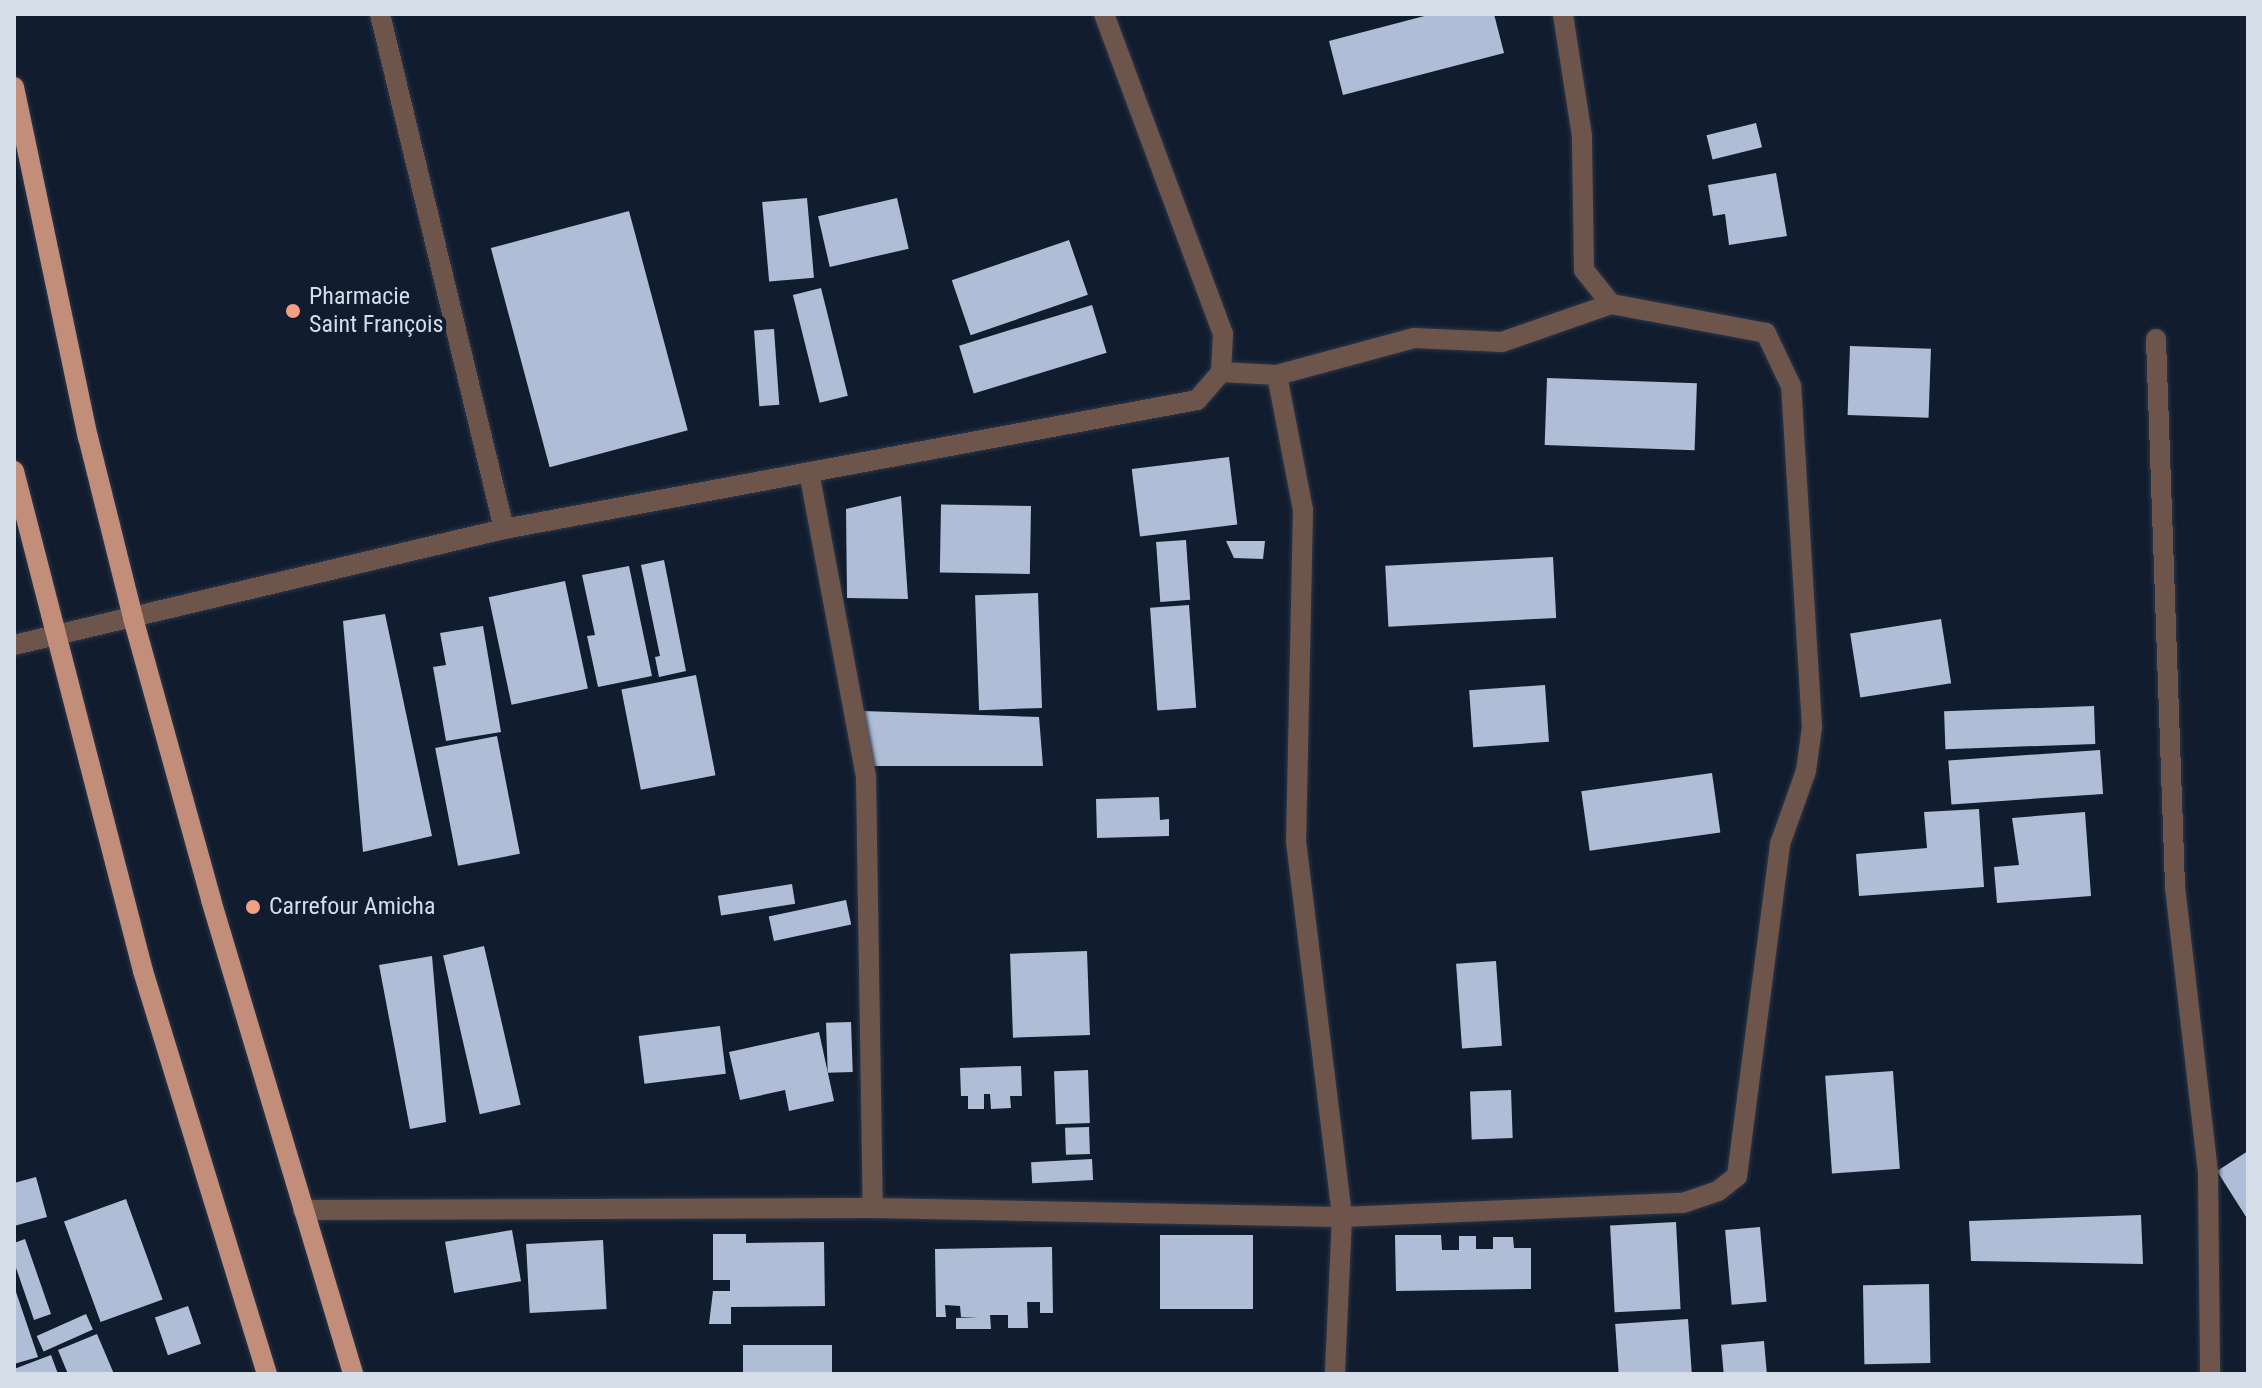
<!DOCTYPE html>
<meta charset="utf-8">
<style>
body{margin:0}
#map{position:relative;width:2262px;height:1388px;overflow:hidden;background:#111c2e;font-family:"Roboto Condensed",sans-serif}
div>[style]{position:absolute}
.building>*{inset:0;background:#afbed6;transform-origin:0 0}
.roads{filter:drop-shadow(0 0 2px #2c3748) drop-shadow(0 0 2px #2c3748)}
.minor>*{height:20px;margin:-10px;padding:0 10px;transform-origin:10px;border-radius:10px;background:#6e554b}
.major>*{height:20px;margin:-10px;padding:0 10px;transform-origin:10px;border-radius:10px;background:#c28e7a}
.dots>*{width:22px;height:22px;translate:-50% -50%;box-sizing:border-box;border:4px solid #111c2e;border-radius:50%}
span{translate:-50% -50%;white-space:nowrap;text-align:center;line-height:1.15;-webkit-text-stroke:8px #111c2e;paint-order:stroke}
.poi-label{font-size:24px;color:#d5dde9}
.left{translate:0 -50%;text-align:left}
.frame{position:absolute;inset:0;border:16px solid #d5dde9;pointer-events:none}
</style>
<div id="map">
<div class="building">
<i style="clip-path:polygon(1432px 14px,1494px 14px,1504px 53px,1343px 95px,1329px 41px)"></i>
<i style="left:1756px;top:123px;width:25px;height:51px;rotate:76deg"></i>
<i style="clip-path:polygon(1776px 173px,1787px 236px,1729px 245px,1725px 214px,1713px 216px,1708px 185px)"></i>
<i style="left:807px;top:198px;width:80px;height:45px;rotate:85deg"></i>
<i style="left:897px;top:198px;width:52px;height:81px;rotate:77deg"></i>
<i style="left:629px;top:211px;width:227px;height:143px;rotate:75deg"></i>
<i style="left:1069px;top:240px;width:58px;height:124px;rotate:71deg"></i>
<i style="left:821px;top:288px;width:111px;height:29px;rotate:76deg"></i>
<i style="left:1092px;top:305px;width:50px;height:139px;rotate:73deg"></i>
<i style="left:774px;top:329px;width:76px;height:20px;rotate:86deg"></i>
<i style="left:1850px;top:346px;width:81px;height:69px;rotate:2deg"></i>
<i style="left:1547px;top:378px;width:150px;height:67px;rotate:2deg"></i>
<i style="left:1229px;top:457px;width:68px;height:98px;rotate:83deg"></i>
<i style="clip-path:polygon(901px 496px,908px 599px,847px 598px,846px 509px)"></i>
<i style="left:1031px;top:506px;width:68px;height:90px;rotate:91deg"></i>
<i style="left:1186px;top:540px;width:60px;height:30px;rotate:86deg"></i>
<i style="clip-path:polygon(1226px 541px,1265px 541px,1263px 559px,1234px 558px)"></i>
<i style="left:1553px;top:557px;width:61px;height:168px;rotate:87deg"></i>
<i style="clip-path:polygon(664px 560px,686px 671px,659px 677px,655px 657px,660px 656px,641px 565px)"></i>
<i style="clip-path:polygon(629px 566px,652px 676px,598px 687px,587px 636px,595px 635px,582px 575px)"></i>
<i style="left:565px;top:581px;width:110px;height:78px;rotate:78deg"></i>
<i style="left:1038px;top:593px;width:115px;height:63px;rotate:88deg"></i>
<i style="left:1189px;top:605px;width:103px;height:39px;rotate:86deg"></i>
<i style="clip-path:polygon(385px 614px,432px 836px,363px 852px,343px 621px)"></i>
<i style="left:1941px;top:619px;width:65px;height:92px;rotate:81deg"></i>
<i style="clip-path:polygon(483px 626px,501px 732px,446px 741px,433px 667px,446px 665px,440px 633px)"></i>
<i style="left:696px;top:675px;width:102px;height:76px;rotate:79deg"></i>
<i style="left:1545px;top:685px;width:57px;height:76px;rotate:86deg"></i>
<i style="left:2094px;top:706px;width:38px;height:150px;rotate:88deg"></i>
<i style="clip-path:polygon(863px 711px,1039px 717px,1043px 766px,868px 766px)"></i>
<i style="left:497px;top:736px;width:120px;height:63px;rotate:79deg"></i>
<i style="left:2100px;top:750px;width:44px;height:152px;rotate:86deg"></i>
<i style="left:1712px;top:773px;width:60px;height:132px;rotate:82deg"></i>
<i style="clip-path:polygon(1159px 797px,1160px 820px,1169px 819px,1169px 836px,1097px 838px,1096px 799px)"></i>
<i style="clip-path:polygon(1979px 809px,1984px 887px,1859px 896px,1856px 854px,1927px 848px,1924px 812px)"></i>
<i style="clip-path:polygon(2085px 812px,2091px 896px,1997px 903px,1994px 867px,2019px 865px,2012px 818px)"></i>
<i style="left:792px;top:884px;width:20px;height:75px;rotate:81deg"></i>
<i style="left:846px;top:900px;width:25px;height:79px;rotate:78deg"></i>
<i style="left:484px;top:946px;width:163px;height:42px;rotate:77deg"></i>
<i style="left:1087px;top:951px;width:84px;height:77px;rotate:88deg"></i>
<i style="clip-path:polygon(432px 956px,446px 1122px,410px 1129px,379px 965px)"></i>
<i style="left:1496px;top:961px;width:85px;height:40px;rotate:86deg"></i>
<i style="left:851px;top:1022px;width:50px;height:25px;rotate:88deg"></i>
<i style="left:720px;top:1026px;width:48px;height:82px;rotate:83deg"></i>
<i style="clip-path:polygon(819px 1032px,834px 1101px,789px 1111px,785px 1090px,740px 1100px,729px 1052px)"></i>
<i style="clip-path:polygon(1021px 1066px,1022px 1096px,1010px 1096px,1011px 1108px,991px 1109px,990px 1094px,984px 1094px,984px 1109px,968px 1109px,968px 1096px,961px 1096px,960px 1068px)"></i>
<i style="left:1088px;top:1070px;width:53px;height:34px;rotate:88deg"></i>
<i style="left:1893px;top:1071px;width:98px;height:68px;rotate:86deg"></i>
<i style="left:1511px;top:1090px;width:48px;height:41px;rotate:88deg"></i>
<i style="left:1089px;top:1127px;width:27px;height:24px;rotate:88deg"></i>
<i style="clip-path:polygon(2248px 1151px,2248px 1220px,2217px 1171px)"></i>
<i style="left:1092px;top:1159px;width:21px;height:61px;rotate:87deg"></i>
<i style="clip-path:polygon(36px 1177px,47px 1217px,14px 1226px,14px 1183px)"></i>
<i style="left:126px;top:1199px;width:107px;height:66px;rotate:70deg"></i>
<i style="clip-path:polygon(2141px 1215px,2143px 1264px,1971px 1261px,1969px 1221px)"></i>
<i style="left:1676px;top:1222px;width:87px;height:66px;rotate:87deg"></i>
<i style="left:1760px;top:1227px;width:75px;height:35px;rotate:85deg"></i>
<i style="left:512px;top:1230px;width:52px;height:68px;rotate:80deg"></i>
<i style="clip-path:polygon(713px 1234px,746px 1234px,746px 1243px,824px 1242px,825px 1306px,731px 1307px,731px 1324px,709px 1324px,713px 1291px,730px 1291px,730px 1280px,713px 1280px)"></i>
<i style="left:1253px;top:1235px;width:74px;height:93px;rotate:90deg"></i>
<i style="clip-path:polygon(1395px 1235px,1441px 1235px,1442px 1250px,1459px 1250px,1459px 1236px,1476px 1236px,1476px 1249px,1493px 1249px,1493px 1237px,1513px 1237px,1514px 1248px,1531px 1248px,1531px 1289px,1396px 1291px)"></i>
<i style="clip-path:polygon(25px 1239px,51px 1314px,34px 1320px,14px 1262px,14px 1243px)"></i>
<i style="left:603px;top:1240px;width:69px;height:77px;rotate:87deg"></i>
<i style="clip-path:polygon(1052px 1247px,1053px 1313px,1040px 1313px,1040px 1302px,1027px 1302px,1028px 1328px,1008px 1328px,1008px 1315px,990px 1315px,991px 1329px,956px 1329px,956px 1318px,979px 1317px,961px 1317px,960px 1306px,945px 1305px,946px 1317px,936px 1317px,935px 1249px)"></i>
<i style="left:1929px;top:1284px;width:79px;height:66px;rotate:89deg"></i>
<i style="clip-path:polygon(14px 1286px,38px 1357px,14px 1364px)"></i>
<i style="left:188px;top:1306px;width:40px;height:35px;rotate:71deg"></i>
<i style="left:86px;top:1314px;width:17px;height:54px;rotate:66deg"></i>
<i style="left:1688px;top:1319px;width:55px;height:73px;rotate:86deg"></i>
<i style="clip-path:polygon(97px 1334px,114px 1374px,68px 1374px,58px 1350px)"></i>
<i style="left:1764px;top:1341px;width:33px;height:43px;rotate:85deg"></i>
<i style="left:832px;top:1345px;width:29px;height:89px;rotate:90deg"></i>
<i style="clip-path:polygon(51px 1355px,58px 1374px,14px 1374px,14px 1369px)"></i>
</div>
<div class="roads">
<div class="minor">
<i style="left:380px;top:14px;width:530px;rotate:76.46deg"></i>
<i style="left:2156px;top:339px;width:548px;rotate:88.01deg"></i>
<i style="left:2175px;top:887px;width:289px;rotate:83.4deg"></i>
<i style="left:2208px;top:1174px;width:200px;rotate:89.4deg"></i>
<i style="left:1221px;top:372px;width:56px;rotate:3.1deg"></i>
<i style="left:1277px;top:375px;width:142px;rotate:-15.1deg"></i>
<i style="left:1414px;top:338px;width:88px;rotate:2.6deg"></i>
<i style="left:1502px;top:342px;width:115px;rotate:-19.2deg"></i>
<i style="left:1277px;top:375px;width:137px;rotate:79.1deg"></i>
<i style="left:1303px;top:510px;width:331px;rotate:91.2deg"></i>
<i style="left:1296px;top:841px;width:379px;rotate:83deg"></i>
<i style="left:1342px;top:1217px;width:157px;rotate:92.6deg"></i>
<i style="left:809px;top:472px;width:310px;rotate:79.4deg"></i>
<i style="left:866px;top:777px;width:431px;rotate:89.1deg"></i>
<i style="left:14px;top:645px;width:504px;rotate:-13.32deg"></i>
<i style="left:504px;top:529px;width:705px;rotate:-10.54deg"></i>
<i style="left:1197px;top:400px;width:37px;rotate:-49deg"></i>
<i style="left:1221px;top:372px;width:38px;rotate:-87deg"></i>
<i style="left:1223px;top:334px;width:341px;rotate:-110.4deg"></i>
<i style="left:303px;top:1210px;width:570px;rotate:-0.2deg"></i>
<i style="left:873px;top:1208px;width:469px;rotate:1.1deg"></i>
<i style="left:1342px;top:1217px;width:341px;rotate:-2.4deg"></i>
<i style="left:1683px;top:1203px;width:37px;rotate:-19deg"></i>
<i style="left:1718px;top:1191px;width:24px;rotate:-38deg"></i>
<i style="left:1737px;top:1176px;width:335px;rotate:-82.6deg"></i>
<i style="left:1780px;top:844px;width:77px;rotate:-70.4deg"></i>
<i style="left:1806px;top:771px;width:44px;rotate:-82.2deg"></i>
<i style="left:1812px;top:727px;width:342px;rotate:-93.5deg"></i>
<i style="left:1791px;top:386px;width:59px;rotate:-115.3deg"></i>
<i style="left:1766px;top:333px;width:158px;rotate:-169.4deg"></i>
<i style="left:1611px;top:304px;width:43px;rotate:-128.5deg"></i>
<i style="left:1584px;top:270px;width:134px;rotate:-90.9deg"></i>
<i style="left:1582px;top:136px;width:123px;rotate:-98.9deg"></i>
</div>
<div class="major">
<i style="left:14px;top:87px;width:358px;rotate:78.1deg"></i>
<i style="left:88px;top:437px;width:187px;rotate:76deg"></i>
<i style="left:133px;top:618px;width:293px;rotate:74.5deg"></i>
<i style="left:211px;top:900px;width:495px;rotate:73.3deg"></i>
<i style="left:14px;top:471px;width:516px;rotate:75.53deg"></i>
<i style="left:143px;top:971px;width:422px;rotate:72.9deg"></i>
</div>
</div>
<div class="dots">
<i style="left:293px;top:311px;background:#f2a081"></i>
<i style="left:253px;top:907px;background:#f2a081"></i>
</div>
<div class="poi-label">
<span class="left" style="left:309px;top:311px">Pharmacie<br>Saint François</span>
<span class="left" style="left:269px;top:907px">Carrefour Amicha</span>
</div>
<div class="frame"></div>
</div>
